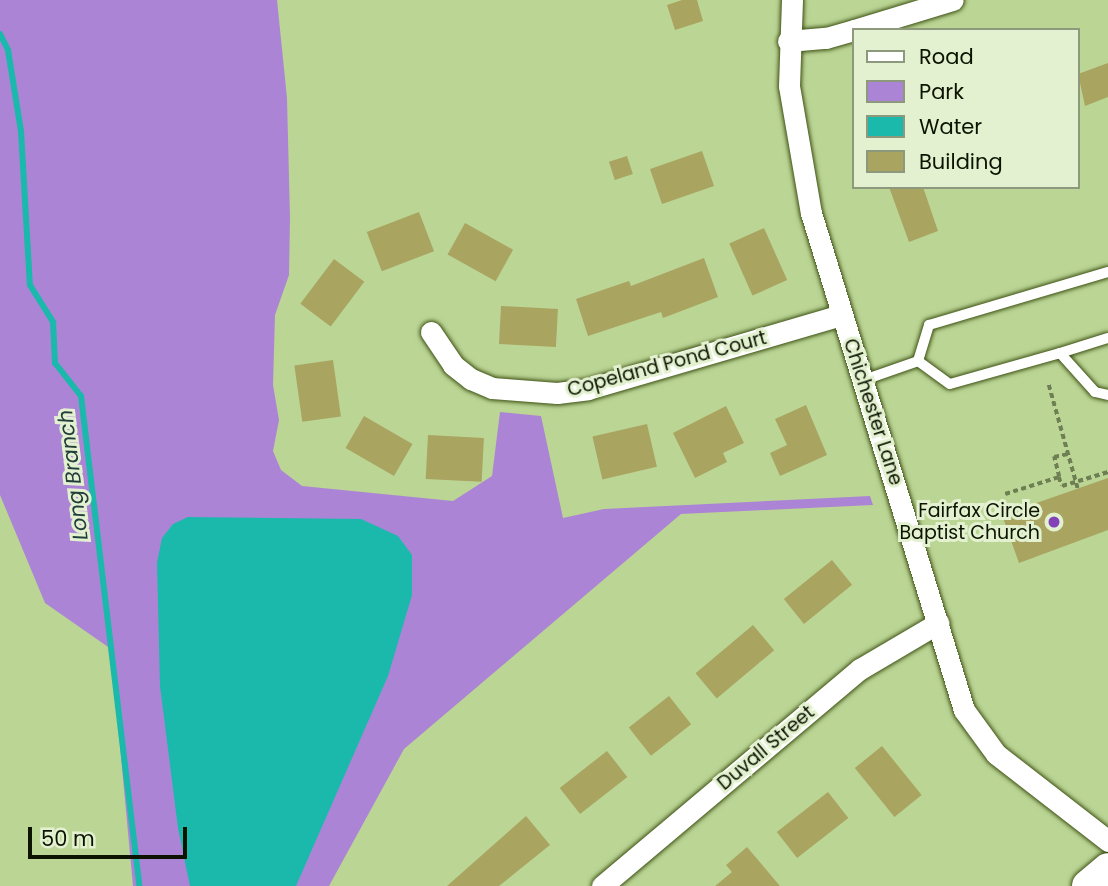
<!DOCTYPE html>
<style>
body{margin:0}
#map{position:relative;width:1108px;height:886px;overflow:hidden;background:#bbd595;font-family:Poppins,sans-serif}
div>[style]{position:absolute}
.green>*{inset:0;background:#ac84d6}
.water>*{inset:0;background:#1bb8ac}
.stream>*{height:6px;margin:-3px;padding:0 3px;transform-origin:3px;border-radius:3px;background:#1bb8ac}
.building>*{inset:0;background:#a9a561;transform-origin:0 0}
.path>*{height:3.5px;margin-top:-1.75px;transform-origin:0;background:repeating-linear-gradient(90deg,#6e8053 0 5px,transparent 0 8.5px)}
.roads{filter:drop-shadow(0 0 2px #3e5214) drop-shadow(0 0 2px #3e5214)}
.service>*{height:10px;margin:-5px;padding:0 5px;transform-origin:5px;border-radius:5px;background:#fff}
.minor>*{height:21px;margin:-10.5px;padding:0 10.5px;transform-origin:10.5px;border-radius:10.5px;background:#fff}
.primary>*{height:32px;margin:-16px;padding:0 16px;transform-origin:16px;border-radius:16px;background:#fff}
.dots>*{width:19px;height:19px;translate:-50% -50%;box-sizing:border-box;border:4px solid #e3f1d0;border-radius:50%}
span{translate:-50% -50%;white-space:nowrap;text-align:center;line-height:1.15;-webkit-text-stroke:6px #e3f1d0;paint-order:stroke}
.street-label{font-size:19px;color:#0c1400}
.poi-label{font-size:19px;color:#0c1400}
.right{translate:-100% -50%;text-align:right}
.water-label{font-size:21px;color:#213e3a;font-style:italic}
.legend{position:absolute;left:852px;top:28px;width:228px;height:161px;box-sizing:border-box;background:#e3f1d0;border:2px solid #8d997d;margin:0;padding:9px 12px;list-style:none;font-size:21px;color:#0c1400}
.legend li{display:flex;align-items:center;gap:14px;height:35px}
.legend b{width:35px;border:2px solid #8d997d}
.scale{position:absolute;left:28px;top:827px;width:159px;height:32px;box-sizing:border-box;border:4px solid #0c1400;border-top:0;padding-left:9px;font-size:21px;line-height:24px;white-space:nowrap;color:#0c1400;-webkit-text-stroke:5px #e3f1d0;paint-order:stroke}
</style>
<div id="map">
<div class="green">
<i style="clip-path:polygon(0 0,277px 0,287px 98px,290px 218px,289px 275px,275px 315px,273px 385px,279px 420px,273px 451px,281px 470px,302px 486px,453px 501px,492px 476px,500px 412px,541px 416px,563px 518px,604px 509px,870px 496px,873px 505px,681px 514px,404px 749px,329px 886px,133px 886px,111px 649px,45px 603px,0 495px)"></i>
</div>
<div class="water">
<i style="clip-path:polygon(188px 517px,361px 519px,398px 536px,412px 555px,412px 595px,388px 676px,296px 886px,190px 886px,178px 828px,160px 686px,157px 563px,162px 538px,173px 524px)"></i>
</div>
<div class="stream">
<i style="left:0;top:34px;width:18px;rotate:63deg"></i>
<i style="left:8px;top:50px;width:82px;rotate:80.9deg"></i>
<i style="left:21px;top:131px;width:154px;rotate:86.7deg"></i>
<i style="left:30px;top:285px;width:44px;rotate:58.1deg"></i>
<i style="left:53px;top:322px;width:41px;rotate:87.2deg"></i>
<i style="left:55px;top:363px;width:42px;rotate:51.8deg"></i>
<i style="left:81px;top:396px;width:493px;rotate:83.2deg"></i>
</div>
<div class="building">
<i style="clip-path:polygon(682px 0,697px 0,703px 21px,675px 30px,667px 5px)"></i>
<i style="clip-path:polygon(1108px 63px,1108px 97px,1085px 106px,1078px 74px)"></i>
<i style="left:702px;top:151px;width:37px;height:55px;rotate:71deg"></i>
<i style="left:627px;top:156px;width:19px;height:19px;rotate:72deg"></i>
<i style="clip-path:polygon(889px 187px,923px 187px,938px 231px,909px 242px)"></i>
<i style="left:419px;top:212px;width:42px;height:56px;rotate:69deg"></i>
<i style="left:465px;top:223px;width:55px;height:36px;rotate:29deg"></i>
<i style="left:764px;top:228px;width:57px;height:38px;rotate:66deg"></i>
<i style="clip-path:polygon(704px 258px,718px 297px,663px 318px,661px 312px,588px 336px,576px 299px,629px 281px,631px 286px)"></i>
<i style="left:334px;top:259px;width:38px;height:56px;rotate:37deg"></i>
<i style="left:501px;top:306px;width:57px;height:38px;rotate:3deg"></i>
<i style="left:333px;top:360px;width:57px;height:39px;rotate:82deg"></i>
<i style="clip-path:polygon(806px 405px,827px 455px,780px 476px,770px 453px,787px 445px,775px 419px)"></i>
<i style="clip-path:polygon(726px 406px,744px 443px,723px 453px,727px 462px,695px 478px,673px 433px)"></i>
<i style="left:364px;top:416px;width:56px;height:37px;rotate:30deg"></i>
<i style="left:647px;top:424px;width:44px;height:56px;rotate:77deg"></i>
<i style="left:428px;top:435px;width:56px;height:44px;rotate:3deg"></i>
<i style="clip-path:polygon(1108px 478px,1108px 530px,1019px 563px,1002px 515px)"></i>
<i style="left:832px;top:560px;width:32px;height:62px;rotate:51deg"></i>
<i style="left:753px;top:625px;width:33px;height:75px;rotate:50deg"></i>
<i style="left:669px;top:696px;width:36px;height:51px;rotate:52deg"></i>
<i style="left:882px;top:746px;width:63px;height:35px;rotate:51deg"></i>
<i style="left:607px;top:751px;width:33px;height:60px;rotate:52deg"></i>
<i style="left:828px;top:792px;width:33px;height:65px;rotate:52deg"></i>
<i style="clip-path:polygon(526px 816px,550px 845px,499px 886px,447px 886px)"></i>
<i style="clip-path:polygon(747px 847px,780px 886px,715px 886px,732px 872px,726px 865px)"></i>
</div>
<div class="path">
<i style="left:1049px;top:385px;width:108px;rotate:74.4deg"></i>
<i style="left:1059px;top:477px;width:21px;rotate:-104deg"></i>
<i style="left:1054px;top:457px;width:14px;rotate:-12deg"></i>
<i style="left:1005px;top:494px;width:57px;rotate:-17.5deg"></i>
<i style="left:1059px;top:477px;width:9px;rotate:72deg"></i>
<i style="left:1062px;top:486px;width:48px;rotate:-16.9deg"></i>
</div>
<div class="roads">
<div class="service">
<i style="left:1060px;top:353px;width:50px;rotate:-17.4deg"></i>
<i style="left:918px;top:361px;width:38px;rotate:-73deg"></i>
<i style="left:929px;top:325px;width:187px;rotate:-16.5deg"></i>
<i style="left:918px;top:361px;width:39px;rotate:36deg"></i>
<i style="left:950px;top:384px;width:114px;rotate:-15.7deg"></i>
<i style="left:1060px;top:353px;width:52px;rotate:48.1deg"></i>
<i style="left:1095px;top:392px;width:13px;rotate:13deg"></i>
<i style="left:861px;top:381px;width:60px;rotate:-19.3deg"></i>
</div>
<div class="minor">
<i style="left:792px;top:0;width:86px;rotate:92deg"></i>
<i style="left:789px;top:86px;width:129px;rotate:80.2deg"></i>
<i style="left:811px;top:213px;width:520px;rotate:72.89deg"></i>
<i style="left:964px;top:710px;width:54px;rotate:54deg"></i>
<i style="left:996px;top:754px;width:142px;rotate:37.8deg"></i>
<i style="left:854px;top:30px;width:103px;rotate:-16.9deg"></i>
<i style="left:788px;top:41px;width:38px;rotate:-5deg"></i>
<i style="left:826px;top:38px;width:29px;rotate:-16deg"></i>
<i style="left:431px;top:332px;width:40px;rotate:56deg"></i>
<i style="left:453px;top:365px;width:23px;rotate:38deg"></i>
<i style="left:471px;top:379px;width:23px;rotate:23deg"></i>
<i style="left:492px;top:388px;width:65px;rotate:4.4deg"></i>
<i style="left:557px;top:393px;width:31px;rotate:-7deg"></i>
<i style="left:588px;top:389px;width:264px;rotate:-16.3deg"></i>
<i style="left:602px;top:886px;width:337px;rotate:-40.1deg"></i>
<i style="left:860px;top:669px;width:91px;rotate:-30.5deg"></i>
</div>
<div class="primary">
<i style="left:1088px;top:886px;width:26px;rotate:-40deg"></i>
</div>
</div>
<div class="dots">
<i style="left:1054px;top:522px;background:#8343b8"></i>
</div>
<div class="street-label">
<span style="left:667px;top:364px;rotate:-15deg">Copeland Pond Court</span>
<span style="left:873px;top:412px;rotate:72deg">Chichester Lane</span>
<span style="left:766px;top:748px;rotate:-40deg">Duvall Street</span>
</div>
<div class="poi-label">
<span class="right" style="left:1040px;top:522px">Fairfax Circle<br>Baptist Church</span>
</div>
<div class="water-label">
<span style="left:73px;top:475px;rotate:-97deg">Long Branch</span>
</div>
<ul class="legend">
<li><b style="height:9px;background:#fff"></b>Road</li>
<li><b style="height:19px;background:#ac84d6"></b>Park</li>
<li><b style="height:19px;background:#1bb8ac"></b>Water</li>
<li><b style="height:19px;background:#a9a561"></b>Building</li>
</ul>
<div class="scale">50 m</div>
</div>
